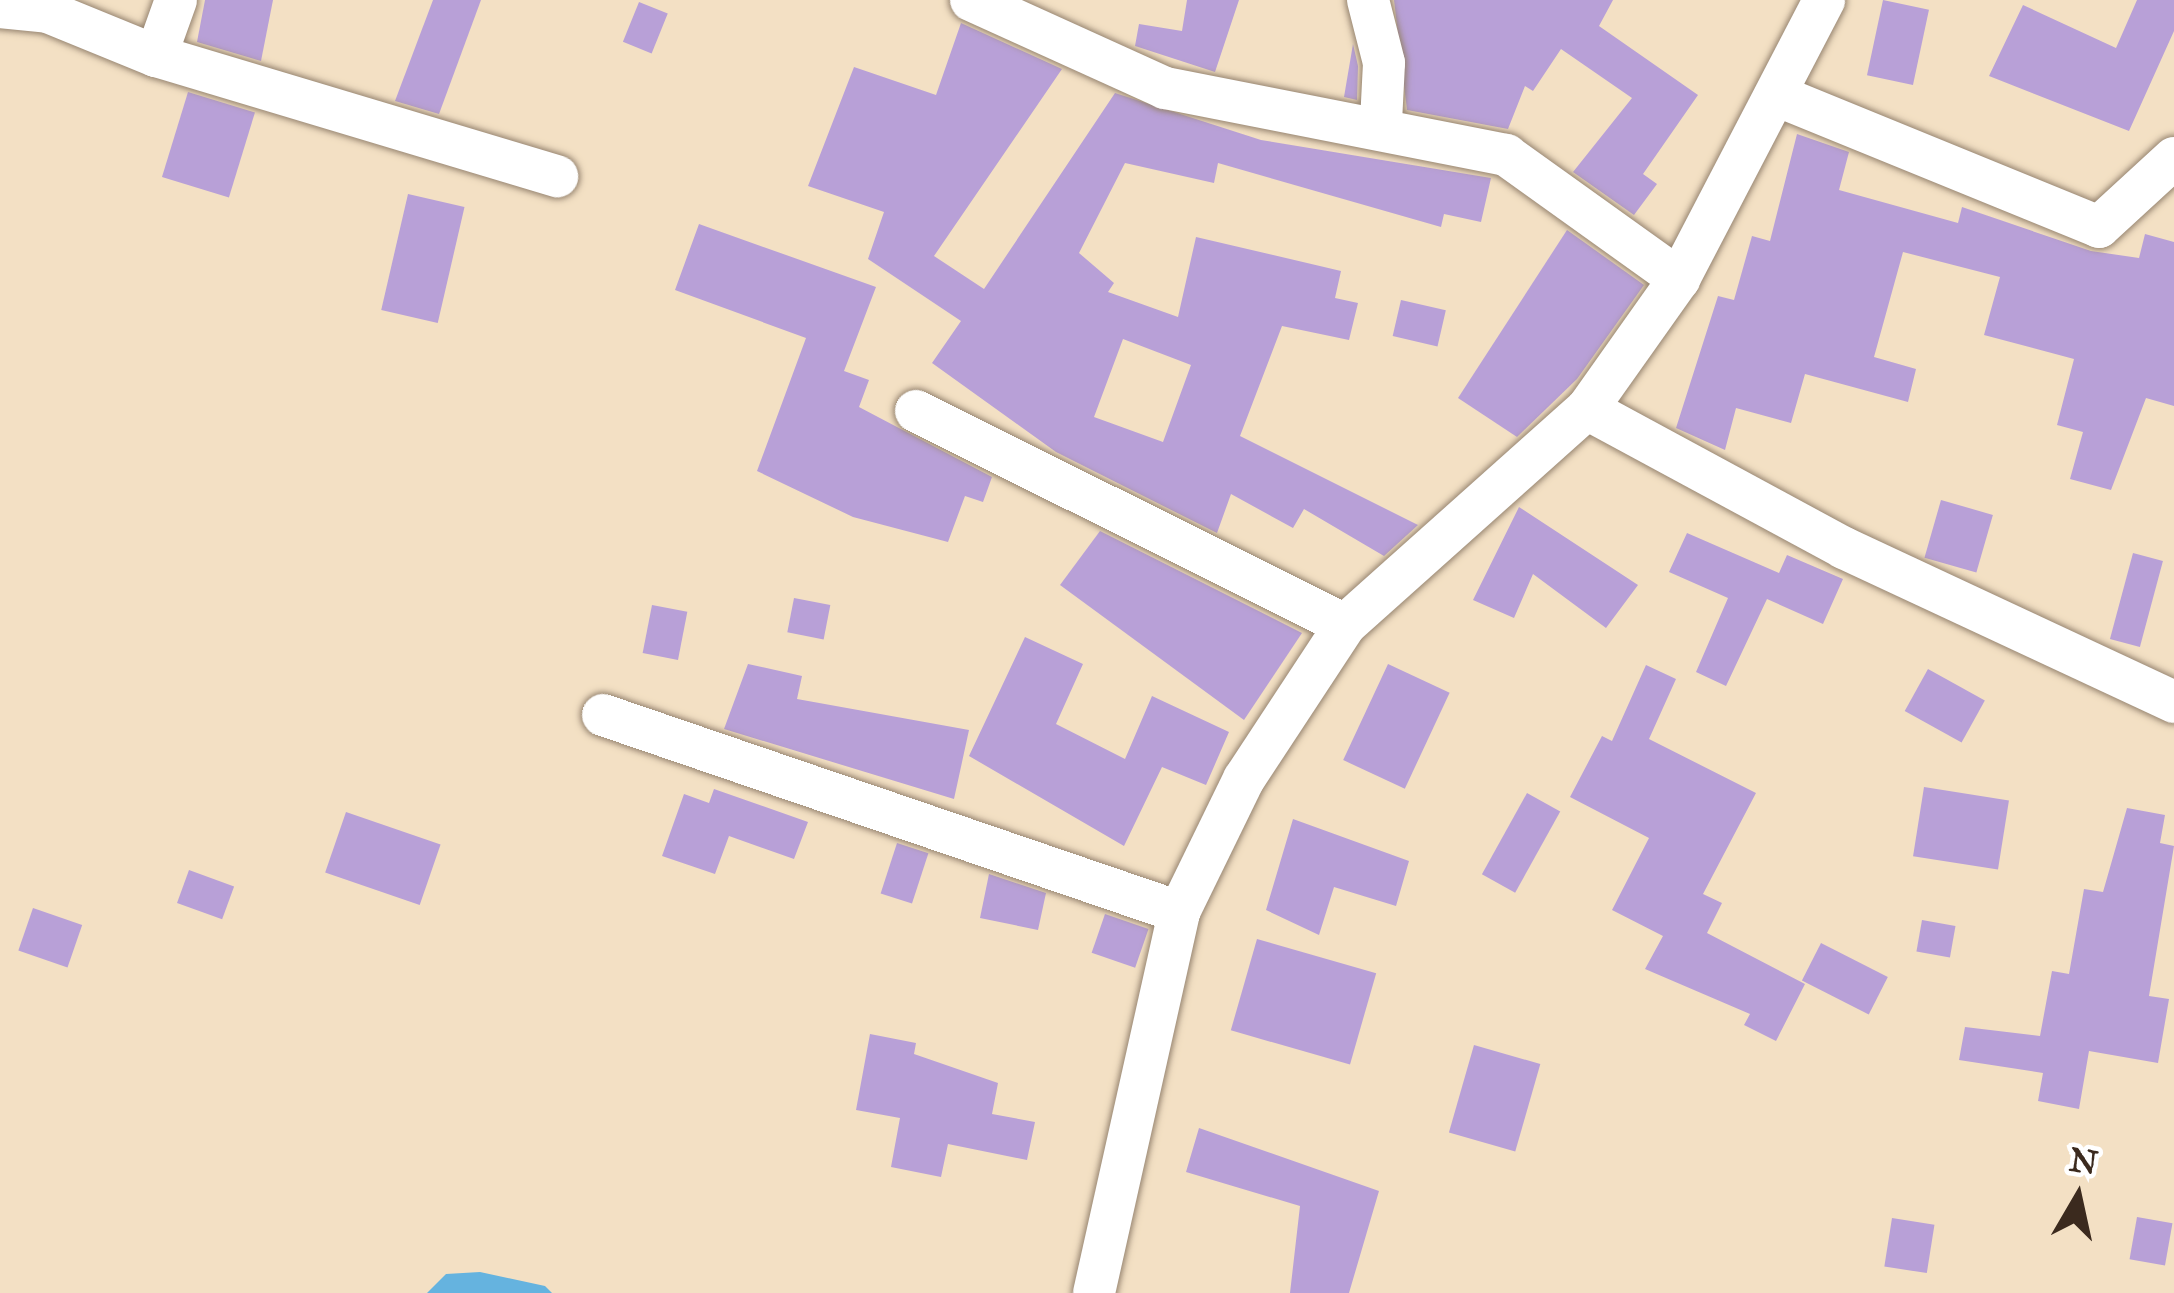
<!DOCTYPE html>
<style>
body{margin:0}
#map{position:relative;width:2174px;height:1293px;overflow:hidden;background:#f3e0c4;font-family:"IM FELL Great Primer",serif}
div>[style]{position:absolute}
.water>*{inset:0;background:#65b3df}
.building>*{inset:0;background:#b8a0d7;transform-origin:0 0}
.roads{filter:drop-shadow(0 0 3px #978571) drop-shadow(0 0 3px #978571)}
.minor>*{height:42px;margin:-21px;padding:0 21px;transform-origin:21px;border-radius:21px;background:#fff}
span{translate:-50% -50%;white-space:nowrap;text-align:center;line-height:1.15;-webkit-text-stroke:10px #fff;paint-order:stroke}
.north{position:absolute;left:2018px;top:1137px;width:120px;height:120px;-webkit-text-stroke:9px #fff;paint-order:stroke;rotate:9deg;font-size:33px;font-weight:700;line-height:48px;text-align:center;color:#3b2a1e}
.north::after{content:'';display:block;margin:auto;width:42px;height:54px;background:#3b2a1e;clip-path:polygon(50% 0,100% 100%,50% 72%,0 100%)}
</style>
<div id="map">
<div class="water">
<i style="clip-path:polygon(480px 1272px,545px 1286px,552px 1293px,427px 1293px,446px 1274px)"></i>
</div>
<div class="building">
<i style="clip-path:polygon(205px 0,273px 0,261px 61px,197px 42px)"></i>
<i style="clip-path:polygon(433px 0,481px 0,439px 114px,395px 101px)"></i>
<i style="clip-path:polygon(1187px 0,1239px 0,1215px 72px,1135px 46px,1139px 24px,1182px 31px)"></i>
<i style="clip-path:polygon(1394px 0,1613px 0,1599px 26px,1698px 95px,1643px 174px,1657px 184px,1634px 215px,1573px 172px,1632px 98px,1561px 49px,1533px 91px,1525px 86px,1508px 129px,1407px 110px)"></i>
<i style="left:1883px;top:0;width:47px;height:77px;rotate:12deg"></i>
<i style="clip-path:polygon(2137px 0,2174px 0,2174px 31px,2129px 131px,1989px 76px,2023px 5px,2116px 48px)"></i>
<i style="left:639px;top:2px;width:31px;height:43px;rotate:22deg"></i>
<i style="clip-path:polygon(evenodd,961px 23px,1062px 69px,934px 256px,984px 289px,1115px 93px,1261px 140px,1491px 178px,1481px 222px,1444px 214px,1441px 227px,1218px 163px,1214px 183px,1125px 163px,1079px 253px,1114px 283px,1108px 292px,1178px 317px,1196px 237px,1341px 271px,1335px 298px,1358px 303px,1349px 340px,1282px 326px,1240px 436px,1418px 525px,1384px 556px,1304px 509px,1293px 528px,1231px 494px,1217px 533px,1056px 452px,932px 363px,961px 321px,868px 259px,884px 212px,808px 186px,854px 67px,936px 95px,961px 23px,1123px 339px,1191px 365px,1163px 442px,1094px 417px,1123px 339px)"></i>
<i style="clip-path:polygon(1353px 44px,1358px 66px,1357px 100px,1344px 97px)"></i>
<i style="left:188px;top:92px;width:70px;height:89px;rotate:17deg"></i>
<i style="clip-path:polygon(1797px 134px,1849px 152px,1839px 190px,1958px 223px,1962px 207px,2091px 251px,2139px 258px,2145px 234px,2174px 242px,2174px 406px,2146px 398px,2111px 490px,2070px 479px,2083px 432px,2057px 425px,2074px 359px,1984px 335px,2000px 277px,1903px 252px,1874px 357px,1916px 369px,1908px 402px,1805px 374px,1791px 423px,1736px 408px,1725px 450px,1676px 428px,1718px 296px,1734px 300px,1752px 236px,1770px 241px)"></i>
<i style="left:408px;top:194px;width:58px;height:119px;rotate:13deg"></i>
<i style="clip-path:polygon(699px 224px,876px 287px,844px 371px,869px 380px,859px 407px,992px 477px,983px 502px,965px 496px,948px 542px,853px 517px,757px 471px,806px 338px,675px 290px)"></i>
<i style="clip-path:polygon(1567px 230px,1644px 285px,1577px 379px,1517px 437px,1458px 398px)"></i>
<i style="left:1401px;top:300px;width:46px;height:37px;rotate:13deg"></i>
<i style="left:1941px;top:500px;width:54px;height:60px;rotate:16deg"></i>
<i style="clip-path:polygon(1519px 507px,1638px 585px,1606px 628px,1533px 574px,1514px 618px,1473px 600px)"></i>
<i style="clip-path:polygon(1100px 531px,1302px 633px,1244px 720px,1060px 585px)"></i>
<i style="clip-path:polygon(1687px 533px,1779px 573px,1787px 555px,1843px 579px,1823px 624px,1767px 599px,1726px 686px,1696px 672px,1728px 598px,1669px 572px)"></i>
<i style="left:2133px;top:553px;width:31px;height:89px;rotate:15deg"></i>
<i style="left:794px;top:598px;width:37px;height:35px;rotate:11deg"></i>
<i style="left:652px;top:605px;width:36px;height:49px;rotate:11deg"></i>
<i style="clip-path:polygon(1025px 637px,1083px 664px,1056px 724px,1125px 759px,1152px 696px,1229px 732px,1206px 785px,1162px 767px,1124px 846px,969px 756px)"></i>
<i style="clip-path:polygon(748px 664px,802px 676px,797px 699px,969px 730px,954px 799px,724px 729px)"></i>
<i style="left:1388px;top:664px;width:68px;height:106px;rotate:25deg"></i>
<i style="clip-path:polygon(1646px 665px,1676px 679px,1649px 739px,1756px 793px,1703px 894px,1722px 903px,1707px 933px,1805px 984px,1776px 1041px,1744px 1025px,1750px 1014px,1645px 969px,1663px 936px,1612px 910px,1649px 838px,1570px 797px,1602px 736px,1612px 741px)"></i>
<i style="left:1928px;top:669px;width:65px;height:48px;rotate:29deg"></i>
<i style="left:1924px;top:787px;width:86px;height:70px;rotate:9deg"></i>
<i style="clip-path:polygon(714px 789px,808px 822px,794px 859px,729px 836px,715px 874px,662px 856px,684px 794px,709px 803px)"></i>
<i style="left:1527px;top:793px;width:38px;height:93px;rotate:29deg"></i>
<i style="clip-path:polygon(2127px 808px,2165px 815px,2160px 843px,2174px 846px,2149px 996px,2169px 999px,2158px 1063px,2089px 1051px,2079px 1109px,2038px 1101px,2043px 1073px,1959px 1060px,1965px 1027px,2040px 1036px,2052px 971px,2069px 974px,2084px 889px,2103px 892px)"></i>
<i style="left:346px;top:812px;width:100px;height:64px;rotate:19deg"></i>
<i style="clip-path:polygon(1293px 819px,1409px 861px,1396px 906px,1334px 887px,1319px 935px,1266px 910px)"></i>
<i style="left:897px;top:843px;width:33px;height:53px;rotate:18deg"></i>
<i style="left:189px;top:870px;width:48px;height:35px;rotate:20deg"></i>
<i style="clip-path:polygon(989px 874px,1046px 893px,1038px 930px,980px 918px)"></i>
<i style="left:33px;top:908px;width:52px;height:45px;rotate:19deg"></i>
<i style="left:1105px;top:914px;width:46px;height:41px;rotate:19deg"></i>
<i style="left:1922px;top:920px;width:34px;height:32px;rotate:10deg"></i>
<i style="left:1257px;top:939px;width:124px;height:95px;rotate:16deg"></i>
<i style="left:1821px;top:943px;width:75px;height:42px;rotate:27deg"></i>
<i style="clip-path:polygon(870px 1034px,916px 1043px,914px 1054px,998px 1083px,992px 1114px,1035px 1122px,1027px 1160px,948px 1144px,941px 1177px,891px 1167px,900px 1118px,856px 1110px)"></i>
<i style="left:1474px;top:1045px;width:69px;height:91px;rotate:16deg"></i>
<i style="clip-path:polygon(1199px 1128px,1379px 1191px,1349px 1293px,1290px 1293px,1300px 1206px,1186px 1172px)"></i>
<i style="left:2137px;top:1217px;width:36px;height:43px;rotate:10deg"></i>
<i style="left:1892px;top:1218px;width:43px;height:49px;rotate:9deg"></i>
</div>
<div class="roads">
<div class="minor">
<i style="left:971px;top:0;width:213px;rotate:24.4deg"></i>
<i style="left:1165px;top:88px;width:348px;rotate:11.1deg"></i>
<i style="left:1506px;top:155px;width:213px;rotate:35.6deg"></i>
<i style="left:1368px;top:0;width:65px;rotate:75.7deg"></i>
<i style="left:1384px;top:63px;width:60px;rotate:92.9deg"></i>
<i style="left:0;top:7px;width:48px;rotate:5.9deg"></i>
<i style="left:48px;top:12px;width:117px;rotate:22.2deg"></i>
<i style="left:156px;top:56px;width:59px;rotate:-70.3deg"></i>
<i style="left:156px;top:56px;width:419px;rotate:16.7deg"></i>
<i style="left:1776px;top:95px;width:349px;rotate:22.2deg"></i>
<i style="left:2099px;top:227px;width:102px;rotate:-42.6deg"></i>
<i style="left:1587px;top:409px;width:292px;rotate:28.4deg"></i>
<i style="left:1844px;top:548px;width:364px;rotate:25deg"></i>
<i style="left:916px;top:411px;width:479px;rotate:26.5deg"></i>
<i style="left:603px;top:715px;width:609px;rotate:18.88deg"></i>
<i style="left:1094px;top:1293px;width:390px;rotate:-77.4deg"></i>
<i style="left:1179px;top:912px;width:148px;rotate:-64deg"></i>
<i style="left:1244px;top:779px;width:184px;rotate:-56.7deg"></i>
<i style="left:1345px;top:625px;width:324px;rotate:-41.8deg"></i>
<i style="left:1587px;top:409px;width:159px;rotate:-54.7deg"></i>
<i style="left:1679px;top:279px;width:314px;rotate:-62.5deg"></i>
</div>
</div>
<div class="north">N</div>
</div>
